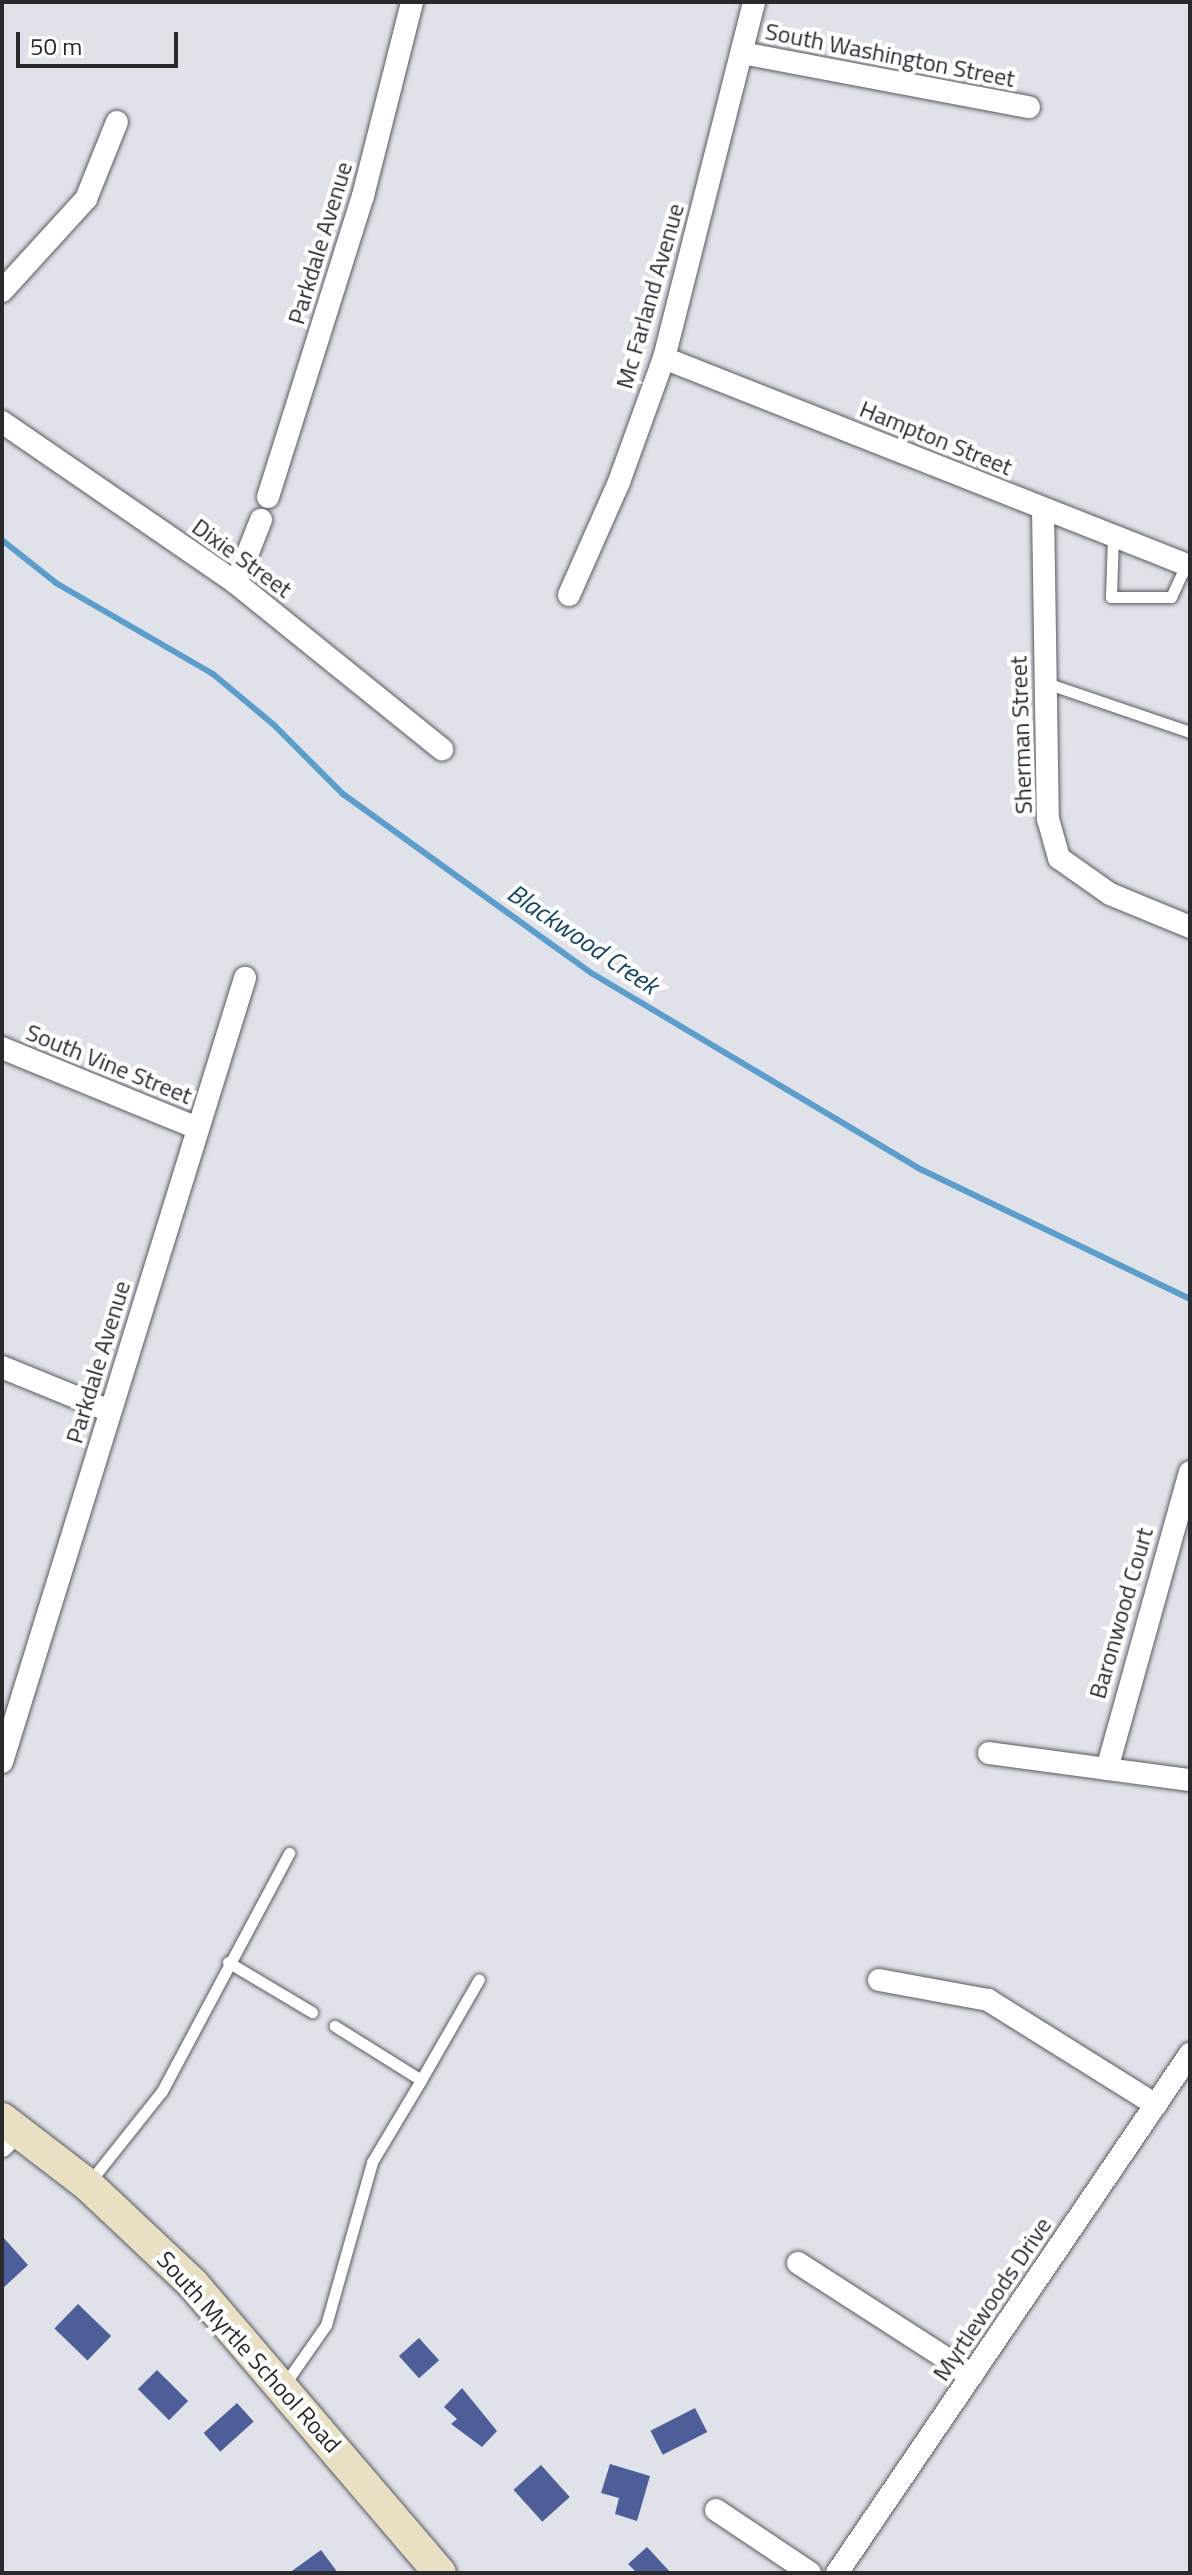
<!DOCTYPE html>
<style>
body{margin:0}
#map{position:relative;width:1192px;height:2575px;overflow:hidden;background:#dfe2e8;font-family:"Titillium Web",sans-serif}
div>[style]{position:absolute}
.stream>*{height:6px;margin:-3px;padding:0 3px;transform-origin:3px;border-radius:3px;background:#5c9dcb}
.building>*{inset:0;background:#4e5e99;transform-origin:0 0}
.roads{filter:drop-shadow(0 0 2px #595b61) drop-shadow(0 0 2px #595b61)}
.service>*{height:11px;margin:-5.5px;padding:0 5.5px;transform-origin:5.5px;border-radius:5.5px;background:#fff}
.minor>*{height:22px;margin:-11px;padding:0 11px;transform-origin:11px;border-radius:11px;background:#fff}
.secondary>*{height:32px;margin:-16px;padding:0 16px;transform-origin:16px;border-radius:16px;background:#e9dfc2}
span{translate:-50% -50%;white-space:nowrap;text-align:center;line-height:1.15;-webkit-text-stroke:8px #fff;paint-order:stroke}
.street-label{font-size:24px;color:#292a2c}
.water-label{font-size:26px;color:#134565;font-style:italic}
.frame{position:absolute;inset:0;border:4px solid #292a2c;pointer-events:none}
.scale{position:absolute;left:16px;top:32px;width:162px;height:36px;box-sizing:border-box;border:4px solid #292a2c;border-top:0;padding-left:10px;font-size:24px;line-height:28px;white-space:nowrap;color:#292a2c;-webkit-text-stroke:6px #fff;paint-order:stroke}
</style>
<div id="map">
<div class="stream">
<i style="left:2px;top:540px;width:69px;rotate:38.5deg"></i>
<i style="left:56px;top:583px;width:181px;rotate:30.1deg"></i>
<i style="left:213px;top:674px;width:80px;rotate:39.9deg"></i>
<i style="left:274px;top:725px;width:98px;rotate:45deg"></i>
<i style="left:343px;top:794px;width:308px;rotate:35.8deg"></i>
<i style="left:593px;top:974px;width:378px;rotate:30.8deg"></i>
<i style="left:918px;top:1168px;width:302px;rotate:25.7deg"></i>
</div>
<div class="building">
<i style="clip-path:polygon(2px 2236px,28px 2265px,2px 2289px)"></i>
<i style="left:78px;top:2304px;width:46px;height:34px;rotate:44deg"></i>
<i style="left:419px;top:2338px;width:30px;height:27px;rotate:48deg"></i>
<i style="left:157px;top:2370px;width:44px;height:27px;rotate:45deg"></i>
<i style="clip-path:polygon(462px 2388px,497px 2431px,482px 2447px,451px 2424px,457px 2419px,444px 2407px)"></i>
<i style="left:237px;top:2403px;width:25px;height:45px;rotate:48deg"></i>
<i style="left:695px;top:2408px;width:27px;height:50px;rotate:63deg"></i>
<i style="clip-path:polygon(610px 2464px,650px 2476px,637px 2521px,615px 2514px,619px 2498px,601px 2493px)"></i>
<i style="left:541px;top:2465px;width:43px;height:37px;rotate:48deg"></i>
<i style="clip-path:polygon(647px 2547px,671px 2573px,637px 2573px,628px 2564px)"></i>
<i style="clip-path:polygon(321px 2550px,338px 2573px,289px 2573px)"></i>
</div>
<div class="roads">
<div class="service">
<i style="left:1113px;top:536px;width:61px;rotate:91.9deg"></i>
<i style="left:1111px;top:597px;width:60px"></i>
<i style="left:1171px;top:597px;width:35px;rotate:-65deg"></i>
<i style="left:1046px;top:683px;width:152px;rotate:18.8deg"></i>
<i style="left:228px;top:1962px;width:98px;rotate:30.8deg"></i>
<i style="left:421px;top:2080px;width:116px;rotate:-60.1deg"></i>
<i style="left:88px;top:2184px;width:119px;rotate:-51.5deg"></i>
<i style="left:162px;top:2091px;width:270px;rotate:-61.9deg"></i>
<i style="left:284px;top:2385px;width:73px;rotate:-55deg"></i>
<i style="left:326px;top:2325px;width:169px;rotate:-74.2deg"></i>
<i style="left:372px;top:2162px;width:96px;rotate:-59.1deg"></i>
<i style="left:421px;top:2080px;width:102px;rotate:-147.9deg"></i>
</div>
<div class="minor">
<i style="left:742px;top:53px;width:292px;rotate:10.7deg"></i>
<i style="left:2px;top:291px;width:125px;rotate:-47.6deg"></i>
<i style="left:86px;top:199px;width:83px;rotate:-68.1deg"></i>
<i style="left:664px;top:358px;width:566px;rotate:21.58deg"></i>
<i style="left:2px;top:422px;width:284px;rotate:34.5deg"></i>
<i style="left:236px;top:583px;width:265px;rotate:38.9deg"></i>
<i style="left:268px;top:497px;width:316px;rotate:-72.5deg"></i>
<i style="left:363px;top:196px;width:200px;rotate:-75.8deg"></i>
<i style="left:1043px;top:509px;width:310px;rotate:89.1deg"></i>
<i style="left:1048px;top:819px;width:41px;rotate:74.2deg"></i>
<i style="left:1059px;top:858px;width:62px;rotate:35.2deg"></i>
<i style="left:1110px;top:894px;width:87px;rotate:22.4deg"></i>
<i style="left:236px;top:583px;width:68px;rotate:-68.4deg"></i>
<i style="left:569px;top:595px;width:124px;rotate:-66.1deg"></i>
<i style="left:619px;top:482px;width:132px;rotate:-70.1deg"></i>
<i style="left:664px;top:358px;width:367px;rotate:-75.8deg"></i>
<i style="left:2px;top:1048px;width:211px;rotate:22.3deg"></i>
<i style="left:2px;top:1367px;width:117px;rotate:22.2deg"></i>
<i style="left:989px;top:1753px;width:203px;rotate:7.7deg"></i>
<i style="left:2px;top:1762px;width:821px;rotate:-72.78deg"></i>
<i style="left:1107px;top:1769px;width:308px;rotate:-74.4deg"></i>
<i style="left:879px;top:1980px;width:111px;rotate:10.4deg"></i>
<i style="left:988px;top:2000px;width:198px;rotate:32deg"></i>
<i style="left:2px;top:2146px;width:21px;rotate:-45deg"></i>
<i style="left:798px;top:2263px;width:207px;rotate:32.8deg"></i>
<i style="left:716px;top:2510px;width:113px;rotate:33.8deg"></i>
<i style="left:837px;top:2573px;width:628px;rotate:-55.78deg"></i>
</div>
<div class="secondary">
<i style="left:2px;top:2119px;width:108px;rotate:37.5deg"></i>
<i style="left:88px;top:2185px;width:144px;rotate:43.3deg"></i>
<i style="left:193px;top:2284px;width:380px;rotate:49.5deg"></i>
</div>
</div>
<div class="street-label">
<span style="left:890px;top:55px;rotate:11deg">South Washington Street</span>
<span style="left:320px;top:243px;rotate:-73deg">Parkdale Avenue</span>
<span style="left:650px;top:296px;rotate:-74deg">Mc Farland Avenue</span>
<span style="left:936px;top:438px;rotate:22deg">Hampton Street</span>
<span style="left:242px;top:558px;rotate:36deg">Dixie Street</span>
<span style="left:1021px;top:735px;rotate:-92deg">Sherman Street</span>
<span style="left:109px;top:1064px;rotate:22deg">South Vine Street</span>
<span style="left:98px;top:1362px;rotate:-73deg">Parkdale Avenue</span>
<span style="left:1121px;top:1613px;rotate:-74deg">Baronwood Court</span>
<span style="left:992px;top:2299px;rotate:-56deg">Myrtlewoods Drive</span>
<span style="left:249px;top:2352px;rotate:48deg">South Myrtle School Road</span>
</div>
<div class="water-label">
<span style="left:583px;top:939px;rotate:34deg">Blackwood Creek</span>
</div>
<div class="frame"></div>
<div class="scale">50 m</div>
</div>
